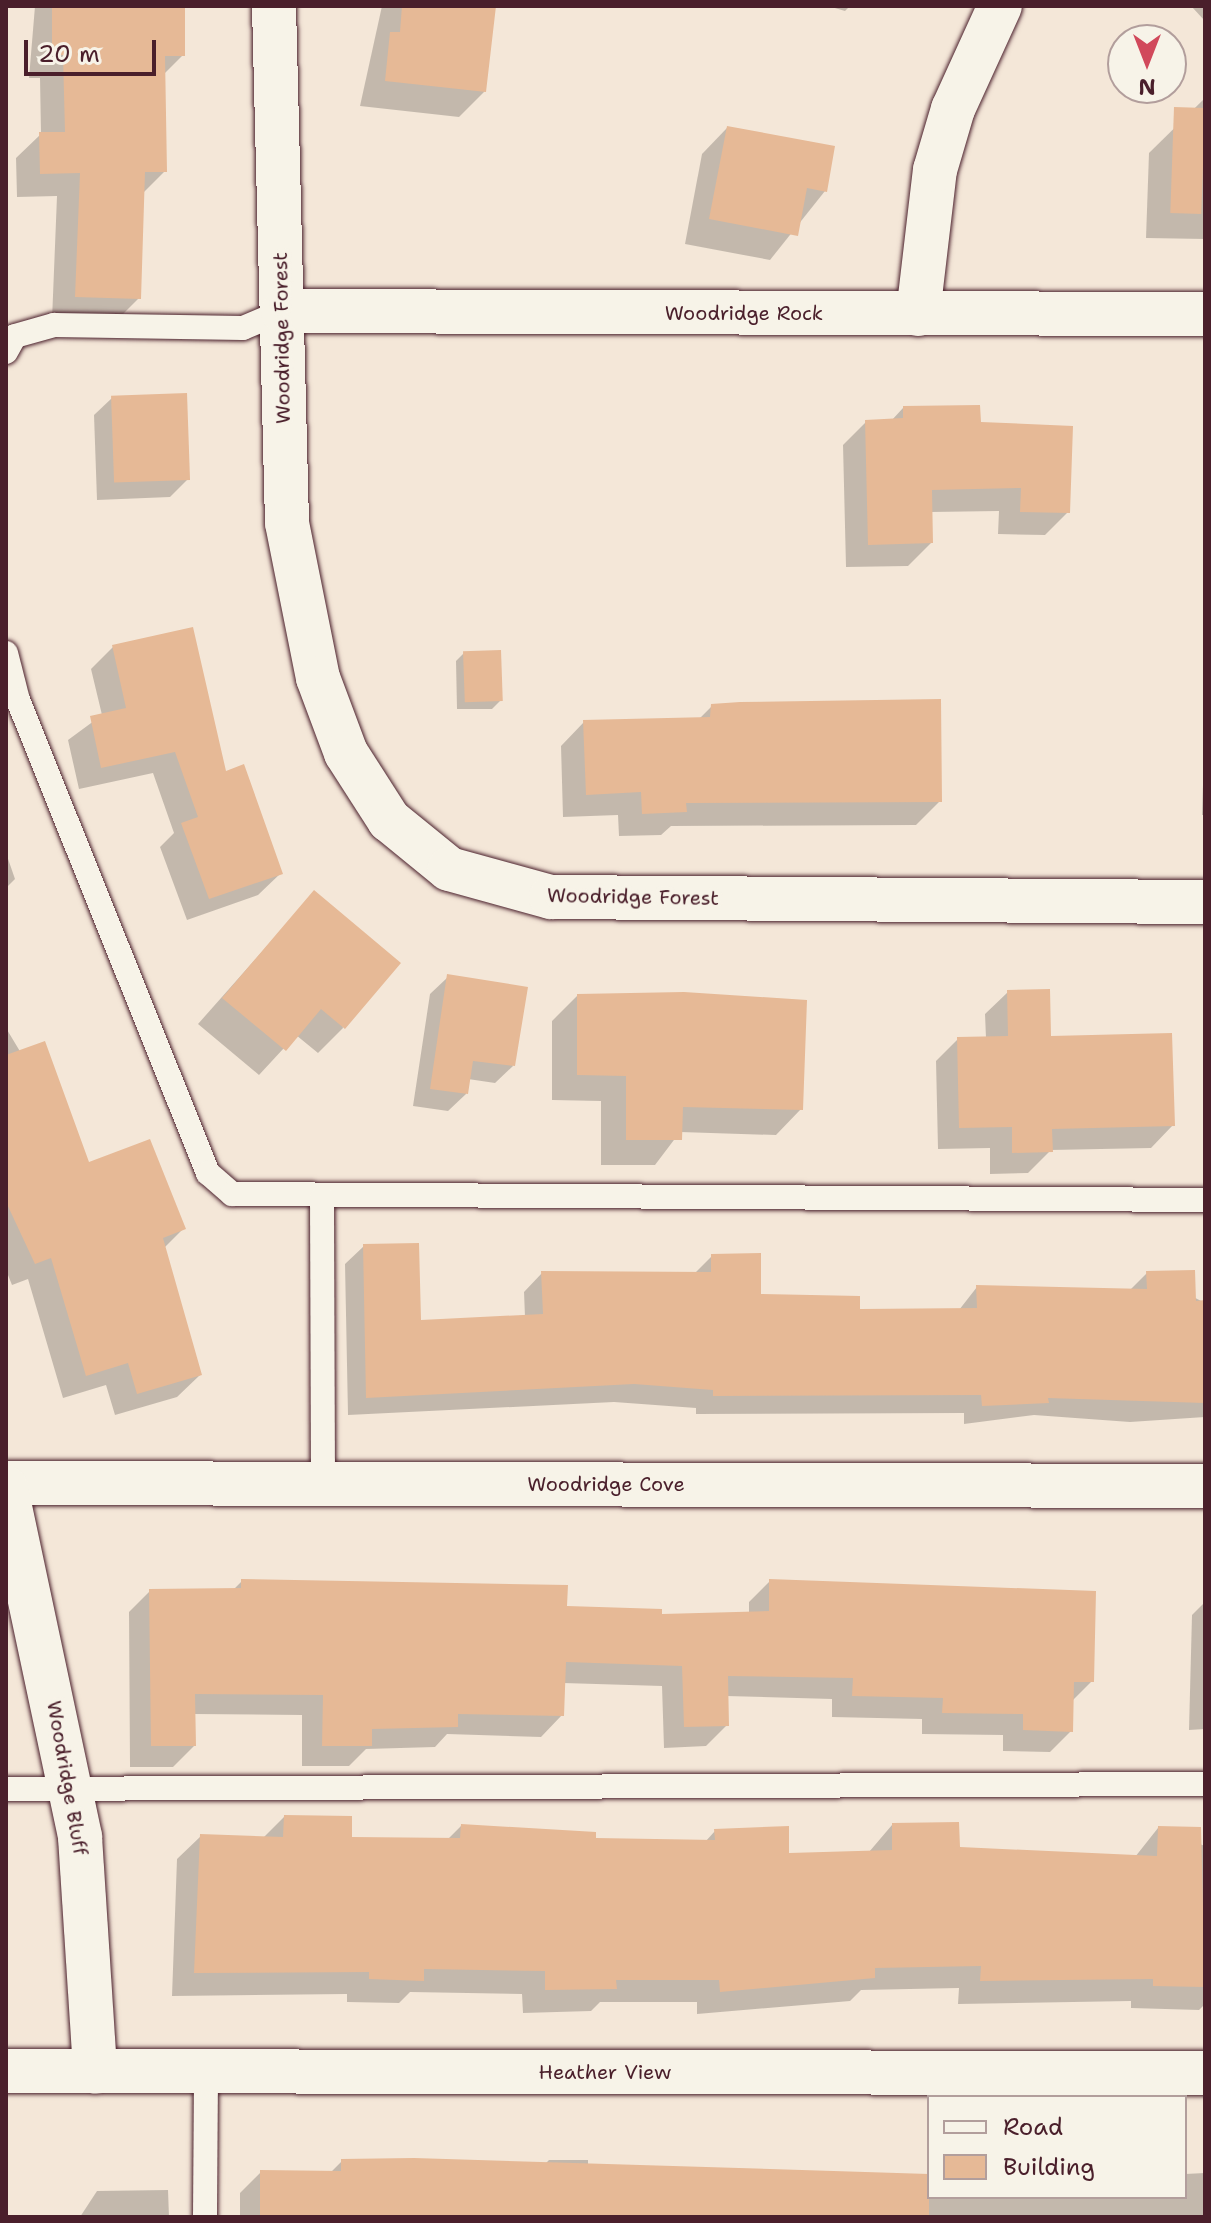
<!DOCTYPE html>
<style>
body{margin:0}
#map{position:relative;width:1211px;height:2223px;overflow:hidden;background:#f4e7d8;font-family:"Shantell Sans",sans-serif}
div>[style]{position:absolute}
.shadow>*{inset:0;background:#0003}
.building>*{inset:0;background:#e6b996;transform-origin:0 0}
.roads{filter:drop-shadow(0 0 2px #4a1f2b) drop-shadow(0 0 2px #4a1f2b)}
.service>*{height:24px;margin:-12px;padding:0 12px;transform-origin:12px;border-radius:12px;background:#f7f3e8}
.minor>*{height:44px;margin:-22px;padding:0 22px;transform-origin:22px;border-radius:22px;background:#f7f3e8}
span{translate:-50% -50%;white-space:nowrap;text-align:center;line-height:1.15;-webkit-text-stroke:8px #f7f3e8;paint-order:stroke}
.street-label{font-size:20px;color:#4a1f2b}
.frame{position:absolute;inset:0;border:8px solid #4a1f2b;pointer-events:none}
.legend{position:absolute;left:927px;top:2095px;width:260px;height:104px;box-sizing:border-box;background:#f7f3e8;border:2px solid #b29e9c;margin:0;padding:10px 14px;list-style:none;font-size:24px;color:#4a1f2b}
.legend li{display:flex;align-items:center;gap:16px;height:40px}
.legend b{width:40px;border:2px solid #b29e9c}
.north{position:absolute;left:1107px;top:24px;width:80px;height:80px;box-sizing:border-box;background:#f7f3e8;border:2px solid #b29e9c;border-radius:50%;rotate:180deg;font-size:22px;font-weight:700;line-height:32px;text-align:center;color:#4a1f2b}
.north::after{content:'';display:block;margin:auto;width:28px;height:36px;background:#d1495b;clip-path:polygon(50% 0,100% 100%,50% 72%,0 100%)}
.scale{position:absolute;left:24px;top:40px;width:132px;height:36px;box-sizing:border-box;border:4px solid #4a1f2b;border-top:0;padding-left:10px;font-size:24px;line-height:28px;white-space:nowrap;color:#4a1f2b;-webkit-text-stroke:6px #f7f3e8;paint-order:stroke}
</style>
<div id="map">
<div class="shadow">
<i style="clip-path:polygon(35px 6px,183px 6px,183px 55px,163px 75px,165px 171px,142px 194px,139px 298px,115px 322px,52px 320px,57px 196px,17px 197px,16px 158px,41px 134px,40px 78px,29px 78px)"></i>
<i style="clip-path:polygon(494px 6px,485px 91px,459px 117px,360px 106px,382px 6px)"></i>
<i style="clip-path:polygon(828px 6px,850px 6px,845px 11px)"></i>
<i style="clip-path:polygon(1191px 6px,1205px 6px,1205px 21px)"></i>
<i style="clip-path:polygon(1205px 98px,1205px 239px,1146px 238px,1149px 153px)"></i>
<i style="clip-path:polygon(727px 128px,825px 191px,770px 260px,685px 244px,702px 154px)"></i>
<i style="clip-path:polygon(112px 398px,188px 479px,170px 497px,97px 500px,94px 415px)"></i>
<i style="clip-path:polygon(903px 408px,979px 424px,1068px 512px,1045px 535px,998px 534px,999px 511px,931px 512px,931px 543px,908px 566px,846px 567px,843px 445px,866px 422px,891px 421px)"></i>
<i style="clip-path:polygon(113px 647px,224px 773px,281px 873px,258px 895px,187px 920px,160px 847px,174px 833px,153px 773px,79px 789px,68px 740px,102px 715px,91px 669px)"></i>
<i style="clip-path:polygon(464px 653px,501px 700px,492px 709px,457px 709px,456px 661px)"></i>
<i style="clip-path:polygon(712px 706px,940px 801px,916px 825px,671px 826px,661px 835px,619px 836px,618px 815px,563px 817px,561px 746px,584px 722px,699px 719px)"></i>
<i style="clip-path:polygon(1205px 723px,1205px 815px,1202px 815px)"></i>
<i style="clip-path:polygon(6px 853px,15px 879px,6px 888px)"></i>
<i style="clip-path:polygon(315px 892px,343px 1028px,318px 1053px,296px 1035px,259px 1075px,198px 1024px)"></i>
<i style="clip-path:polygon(448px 977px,513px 1066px,495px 1083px,468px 1079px,466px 1094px,448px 1111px,413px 1106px,430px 994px)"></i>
<i style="clip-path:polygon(1008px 992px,1049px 1038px,1173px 1125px,1151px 1148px,1051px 1150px,1028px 1173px,990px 1174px,990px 1148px,938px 1149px,936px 1061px,958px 1039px,986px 1038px,985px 1014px)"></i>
<i style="clip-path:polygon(577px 996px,801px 1109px,776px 1135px,680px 1132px,655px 1165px,601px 1165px,601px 1101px,552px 1100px,552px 1021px)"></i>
<i style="clip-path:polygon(6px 1028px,88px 1165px,183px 1229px,164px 1248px,200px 1375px,177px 1397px,115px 1415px,106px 1385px,63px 1398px,28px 1279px,12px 1285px,6px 1270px)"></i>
<i style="clip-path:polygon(364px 1246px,419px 1322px,525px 1317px,524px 1292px,542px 1273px,694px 1274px,712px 1256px,759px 1296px,857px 1311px,959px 1310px,977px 1287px,1129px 1291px,1147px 1273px,1205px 1303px,1205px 1417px,1130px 1422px,1034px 1415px,964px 1424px,964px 1413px,696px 1414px,696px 1408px,614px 1402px,348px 1415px,345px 1264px)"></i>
<i style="clip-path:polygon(242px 1581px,660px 1616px,749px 1614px,749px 1602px,770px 1581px,1092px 1681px,1072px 1701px,1071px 1731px,1050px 1752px,1003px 1751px,1003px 1735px,922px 1734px,922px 1719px,832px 1717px,832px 1699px,726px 1696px,727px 1725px,706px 1746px,664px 1748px,662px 1686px,563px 1683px,562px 1715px,541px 1737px,447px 1734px,435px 1747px,366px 1749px,349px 1766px,302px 1766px,302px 1715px,193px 1714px,194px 1746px,173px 1767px,130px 1767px,129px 1612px,150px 1591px,233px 1590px)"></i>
<i style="clip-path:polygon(1205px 1602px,1205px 1729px,1189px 1730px,1192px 1615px)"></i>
<i style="clip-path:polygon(284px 1817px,350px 1839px,447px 1840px,461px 1826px,594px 1840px,705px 1842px,715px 1831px,788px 1855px,869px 1852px,892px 1825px,958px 1849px,1135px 1857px,1158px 1828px,1205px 1846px,1205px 2004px,1199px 2010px,1131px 2008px,1131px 2001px,958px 2004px,959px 1988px,861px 1990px,850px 2001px,697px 2014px,697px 2002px,600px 2002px,591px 2011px,523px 2013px,522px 1994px,410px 1992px,399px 2003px,347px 2002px,347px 1994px,172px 1996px,177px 1859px,201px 1836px,263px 1838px)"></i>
<i style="clip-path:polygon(549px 2160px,588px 2160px,588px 2169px,929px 2176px,929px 2197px,1185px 2197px,1185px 2174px,1205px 2173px,1205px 2217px,240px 2217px,240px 2193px,261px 2172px,330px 2173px,342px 2161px,542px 2167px)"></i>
<i style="clip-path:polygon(168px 2190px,169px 2217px,80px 2217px,97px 2191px)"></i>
</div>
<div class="building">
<i style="clip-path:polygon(52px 6px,185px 6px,185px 56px,165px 56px,167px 172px,145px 172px,141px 299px,75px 297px,80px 173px,40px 174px,39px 132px,65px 132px,63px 55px,52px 55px)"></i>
<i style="clip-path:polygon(402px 6px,496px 6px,486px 92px,385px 81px,390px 32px,400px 32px)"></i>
<i style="left:1174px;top:107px;width:31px;height:106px;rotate:2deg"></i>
<i style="clip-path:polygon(727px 126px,835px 146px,827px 192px,807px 188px,798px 236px,709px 219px)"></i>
<i style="left:187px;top:393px;width:87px;height:76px;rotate:88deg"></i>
<i style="clip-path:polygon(980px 405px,981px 422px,1073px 426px,1070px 513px,1020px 512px,1021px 488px,932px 490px,933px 543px,868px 545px,865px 420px,903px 418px,903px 406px)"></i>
<i style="clip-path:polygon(193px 627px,226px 771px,244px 764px,283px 874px,209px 899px,181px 823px,198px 817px,175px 752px,101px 768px,90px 716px,126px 708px,112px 645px)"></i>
<i style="left:501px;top:650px;width:51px;height:38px;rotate:88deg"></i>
<i style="clip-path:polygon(941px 699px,942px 802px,686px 803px,687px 812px,642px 814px,641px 792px,586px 795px,583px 720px,710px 717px,711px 704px,740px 702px)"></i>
<i style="clip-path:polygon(314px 890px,401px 963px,345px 1029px,321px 1009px,286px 1051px,222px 998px)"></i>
<i style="clip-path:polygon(447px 974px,528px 987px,515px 1066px,473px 1061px,468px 1094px,430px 1089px)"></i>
<i style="clip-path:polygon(1050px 989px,1051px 1036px,1172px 1033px,1175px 1126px,1052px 1129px,1053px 1152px,1012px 1153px,1012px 1127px,959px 1128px,957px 1037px,1008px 1036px,1007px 990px)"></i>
<i style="clip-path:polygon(684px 992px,807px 1000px,803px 1110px,683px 1107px,682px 1140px,626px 1140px,626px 1076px,577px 1075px,577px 994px)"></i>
<i style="clip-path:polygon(45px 1041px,89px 1162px,150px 1139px,186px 1229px,163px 1238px,202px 1375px,137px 1394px,128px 1363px,86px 1376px,51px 1258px,35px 1264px,6px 1202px,6px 1055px)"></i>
<i style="clip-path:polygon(419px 1243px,421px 1320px,543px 1314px,541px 1271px,711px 1272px,711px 1254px,761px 1253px,761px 1294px,860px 1296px,860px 1309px,977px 1308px,976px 1285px,1147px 1289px,1146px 1271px,1195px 1270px,1196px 1301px,1205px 1300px,1205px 1403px,1048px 1398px,1049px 1403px,982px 1406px,981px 1395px,713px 1396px,713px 1390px,634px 1384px,366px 1398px,363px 1244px)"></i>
<i style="clip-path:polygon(241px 1579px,568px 1585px,567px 1606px,662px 1609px,662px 1614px,769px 1611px,769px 1579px,1096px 1591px,1094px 1682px,1074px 1682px,1073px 1732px,1023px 1730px,1023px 1714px,942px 1713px,943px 1698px,852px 1696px,853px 1678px,728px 1676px,729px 1726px,684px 1727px,682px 1666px,566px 1662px,564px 1716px,458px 1714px,458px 1727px,372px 1729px,372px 1746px,322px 1746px,323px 1695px,195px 1694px,196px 1746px,151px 1746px,149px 1589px,241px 1588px)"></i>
<i style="clip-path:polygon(284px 1815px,352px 1816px,352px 1837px,460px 1838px,461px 1824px,596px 1832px,596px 1838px,715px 1840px,714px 1829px,789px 1826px,789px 1853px,892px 1850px,892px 1823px,959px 1822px,960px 1847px,1157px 1856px,1158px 1826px,1201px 1827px,1205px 1987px,1153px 1986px,1153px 1979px,980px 1981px,981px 1966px,875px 1968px,875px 1978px,720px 1992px,719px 1980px,616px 1980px,617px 1989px,545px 1990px,545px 1971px,424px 1969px,424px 1981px,369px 1979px,369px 1972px,194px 1973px,200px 1834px,283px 1837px)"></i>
<i style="clip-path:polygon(414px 2158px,929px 2174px,929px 2217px,260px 2217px,260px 2170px,341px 2171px,341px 2159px)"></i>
</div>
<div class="roads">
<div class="service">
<i style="left:6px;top:352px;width:18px;rotate:-61deg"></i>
<i style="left:15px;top:336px;width:41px;rotate:-15.8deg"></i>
<i style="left:54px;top:325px;width:189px;rotate:0.9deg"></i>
<i style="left:243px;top:328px;width:43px;rotate:-23deg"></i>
<i style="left:6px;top:653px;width:49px;rotate:75.7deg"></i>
<i style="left:18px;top:700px;width:510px;rotate:68.12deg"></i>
<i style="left:208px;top:1173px;width:32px;rotate:41deg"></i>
<i style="left:232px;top:1194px;width:973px;rotate:0.35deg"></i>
<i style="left:322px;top:1198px;width:285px;rotate:89.8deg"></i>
<i style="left:6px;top:1789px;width:1199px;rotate:-0.24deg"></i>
<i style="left:205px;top:2217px;width:145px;rotate:-89.6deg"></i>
</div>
<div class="minor">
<i style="left:274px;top:6px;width:517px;rotate:88.56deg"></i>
<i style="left:287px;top:523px;width:158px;rotate:78.7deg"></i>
<i style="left:318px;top:678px;width:80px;rotate:69.5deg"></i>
<i style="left:346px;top:753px;width:80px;rotate:57.3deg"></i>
<i style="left:389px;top:820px;width:77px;rotate:39.2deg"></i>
<i style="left:449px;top:869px;width:106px;rotate:15.4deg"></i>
<i style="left:551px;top:897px;width:654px;rotate:0.44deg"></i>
<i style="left:283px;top:311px;width:922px;rotate:0.19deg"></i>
<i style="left:918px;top:314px;width:145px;rotate:-83.3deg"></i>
<i style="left:935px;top:170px;width:64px;rotate:-73.6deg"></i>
<i style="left:953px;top:109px;width:113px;rotate:-65.5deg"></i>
<i style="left:6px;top:1483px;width:1199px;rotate:0.14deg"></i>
<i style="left:6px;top:1488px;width:357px;rotate:78deg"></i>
<i style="left:80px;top:1837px;width:235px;rotate:86.3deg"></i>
<i style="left:6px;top:2071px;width:1199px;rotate:0.1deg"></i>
</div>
</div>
<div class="street-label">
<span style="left:744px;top:313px">Woodridge Rock</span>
<span style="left:282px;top:338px;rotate:-91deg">Woodridge Forest</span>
<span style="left:633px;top:897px;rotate:1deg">Woodridge Forest</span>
<span style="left:606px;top:1484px">Woodridge Cove</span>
<span style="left:67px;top:1778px;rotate:80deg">Woodridge Bluff</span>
<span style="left:605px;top:2072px">Heather View</span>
</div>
<div class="frame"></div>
<ul class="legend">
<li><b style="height:10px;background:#f7f3e8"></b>Road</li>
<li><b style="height:22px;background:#e6b996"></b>Building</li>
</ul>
<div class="north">N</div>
<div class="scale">20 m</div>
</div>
